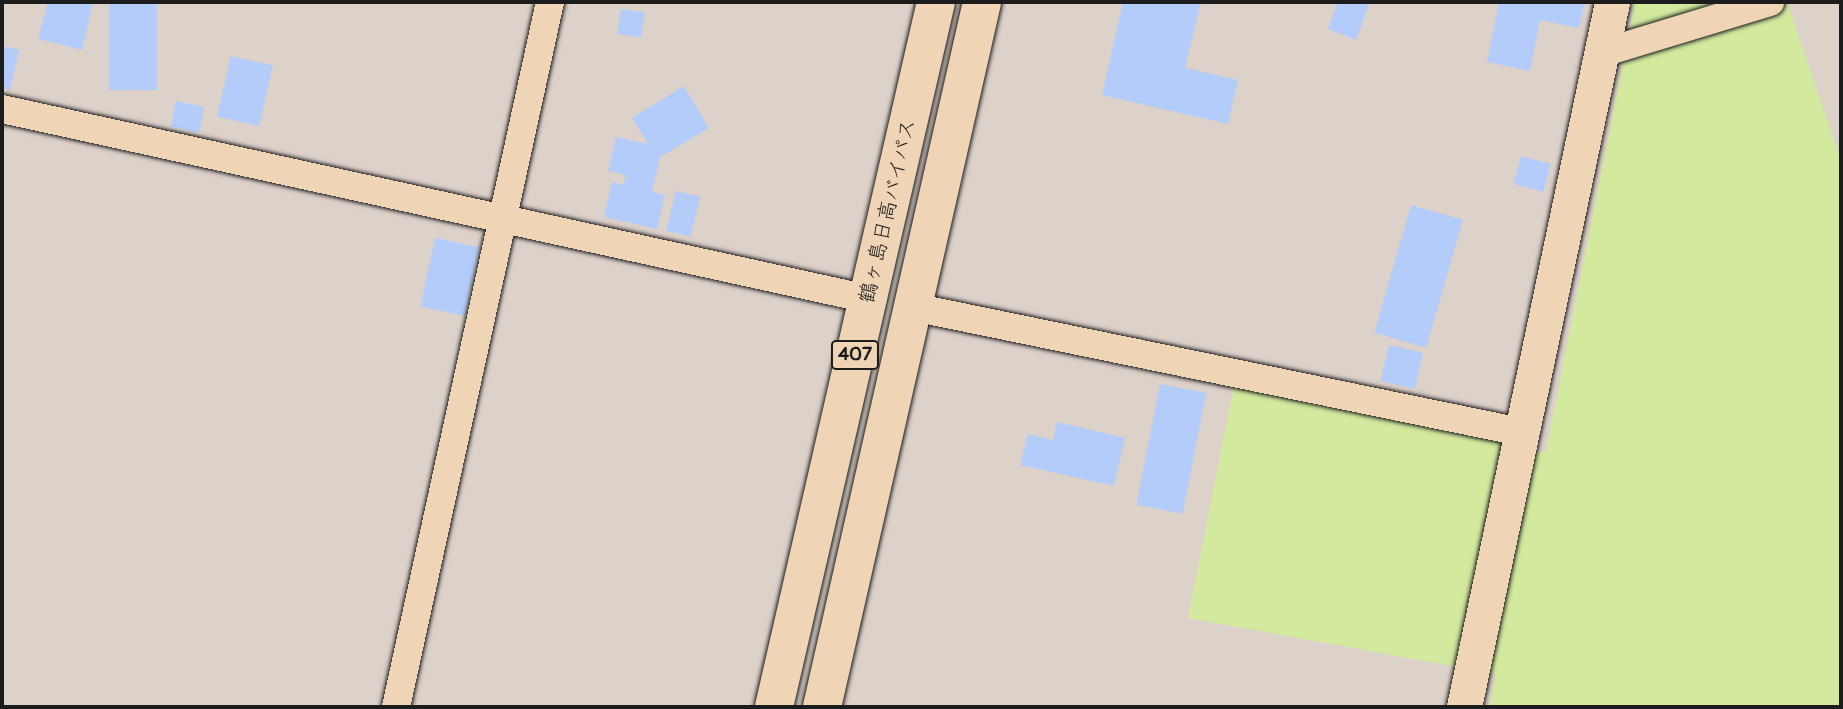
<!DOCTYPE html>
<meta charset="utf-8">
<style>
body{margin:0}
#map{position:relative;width:1843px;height:709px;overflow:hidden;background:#ddd2ca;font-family:Pangolin,"Klee One",sans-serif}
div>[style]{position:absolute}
.green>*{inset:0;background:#d2e99e}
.building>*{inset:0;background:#b3ccfa;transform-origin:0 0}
.roads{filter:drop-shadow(0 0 2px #1c1c1c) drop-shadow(0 0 2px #1c1c1c)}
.minor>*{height:28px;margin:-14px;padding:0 14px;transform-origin:14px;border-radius:14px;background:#efd4b6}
.tertiary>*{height:35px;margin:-17.5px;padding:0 17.5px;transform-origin:17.5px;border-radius:17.5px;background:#efd4b6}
.trunk>*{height:38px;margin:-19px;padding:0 19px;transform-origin:19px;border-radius:19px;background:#efd4b6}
span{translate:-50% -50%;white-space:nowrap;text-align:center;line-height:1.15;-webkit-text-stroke:6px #efd4b6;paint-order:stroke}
.shield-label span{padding:2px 5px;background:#efd4b6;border:2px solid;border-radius:5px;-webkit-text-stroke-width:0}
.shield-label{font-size:19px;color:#1c1c1c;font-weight:700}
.street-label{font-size:21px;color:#1c1c1c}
.frame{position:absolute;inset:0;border:4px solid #1c1c1c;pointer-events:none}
</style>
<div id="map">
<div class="green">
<i style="clip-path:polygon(1635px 2px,1787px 2px,1841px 160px,1841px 707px,1489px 707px,1496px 674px,1188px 618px,1234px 386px,1546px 452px)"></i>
</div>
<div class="building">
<i style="clip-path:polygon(48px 2px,93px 2px,82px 50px,38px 39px)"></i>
<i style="left:109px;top:2px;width:48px;height:88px"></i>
<i style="clip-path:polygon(1123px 2px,1201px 2px,1185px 68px,1238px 80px,1228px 124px,1102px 95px)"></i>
<i style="clip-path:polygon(1338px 2px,1370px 2px,1356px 40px,1328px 29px)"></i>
<i style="clip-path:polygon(1499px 2px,1585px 2px,1579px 28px,1540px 20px,1530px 71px,1487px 62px)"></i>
<i style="left:621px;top:9px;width:24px;height:25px;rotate:9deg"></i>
<i style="clip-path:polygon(2px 46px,19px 50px,10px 90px,2px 88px)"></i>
<i style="left:231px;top:56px;width:43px;height:62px;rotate:13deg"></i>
<i style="clip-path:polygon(684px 86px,709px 128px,660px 157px,652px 192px,665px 195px,657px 229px,604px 217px,612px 182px,623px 185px,626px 175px,608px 171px,616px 137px,648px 144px,632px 118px)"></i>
<i style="left:176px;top:101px;width:29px;height:26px;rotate:12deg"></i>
<i style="left:1521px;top:156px;width:31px;height:29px;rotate:15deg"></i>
<i style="left:676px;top:191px;width:25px;height:41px;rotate:14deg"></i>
<i style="left:1411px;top:205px;width:54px;height:133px;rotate:16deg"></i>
<i style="left:435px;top:238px;width:45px;height:70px;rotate:12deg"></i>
<i style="left:1389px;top:345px;width:35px;height:37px;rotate:13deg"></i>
<i style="left:1160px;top:384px;width:47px;height:123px;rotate:11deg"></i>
<i style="clip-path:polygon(1057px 422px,1125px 438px,1114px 486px,1020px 465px,1028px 434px,1053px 440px)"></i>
</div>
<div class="roads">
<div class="minor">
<i style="left:1602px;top:53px;width:176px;rotate:-16.9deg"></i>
<i style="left:2px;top:109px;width:887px;rotate:12.37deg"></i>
<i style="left:913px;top:307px;width:621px;rotate:11.62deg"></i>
<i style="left:396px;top:707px;width:722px;rotate:-77.68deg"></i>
</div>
<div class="tertiary">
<i style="left:1464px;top:707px;width:720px;rotate:-78.14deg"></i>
</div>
<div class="trunk">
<i style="left:774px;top:707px;width:723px;rotate:-77.06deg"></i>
<i style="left:822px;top:707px;width:723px;rotate:-77.21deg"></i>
</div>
</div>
<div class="shield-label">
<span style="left:855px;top:355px">407</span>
</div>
<div class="street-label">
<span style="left:888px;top:211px;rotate:-77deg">鶴ヶ島日高バイパス</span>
</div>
<div class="frame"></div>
</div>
